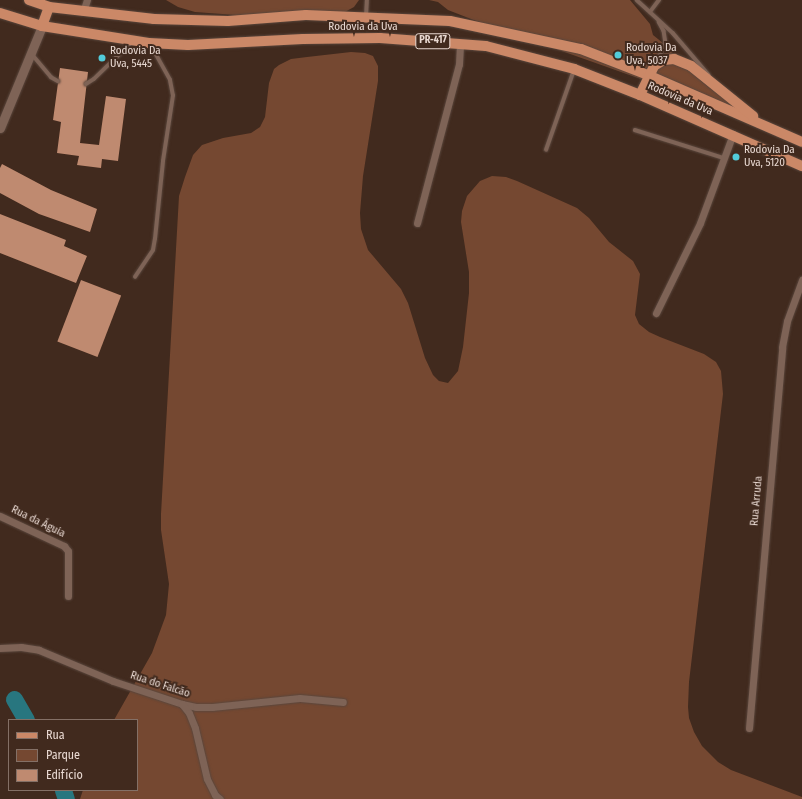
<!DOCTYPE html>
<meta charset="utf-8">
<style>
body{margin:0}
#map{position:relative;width:802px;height:799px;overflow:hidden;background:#412a1e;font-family:"Fira Sans Condensed",sans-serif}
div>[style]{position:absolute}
.green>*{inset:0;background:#754831}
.river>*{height:17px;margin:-8.5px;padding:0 8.5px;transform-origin:8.5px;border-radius:8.5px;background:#28767f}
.building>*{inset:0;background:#bf8a70;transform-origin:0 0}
.roads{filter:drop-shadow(0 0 1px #59463c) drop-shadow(0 0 1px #59463c)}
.service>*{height:3.5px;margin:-1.75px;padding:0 1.75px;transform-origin:1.75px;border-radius:1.75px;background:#7e6356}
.minor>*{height:7px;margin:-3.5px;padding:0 3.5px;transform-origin:3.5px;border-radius:3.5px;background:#7e6356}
.tertiary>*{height:9px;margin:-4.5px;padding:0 4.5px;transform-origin:4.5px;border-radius:4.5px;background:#7e6356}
.primary>*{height:10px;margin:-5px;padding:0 5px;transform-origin:5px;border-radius:5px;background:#cb8867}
.dots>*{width:11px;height:11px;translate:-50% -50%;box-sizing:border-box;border:2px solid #412a1e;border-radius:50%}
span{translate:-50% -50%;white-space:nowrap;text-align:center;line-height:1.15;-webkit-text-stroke:4px #412a1e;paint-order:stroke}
.shield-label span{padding:1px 3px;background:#412a1e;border:1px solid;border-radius:3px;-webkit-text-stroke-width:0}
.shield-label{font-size:10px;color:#e9d9d2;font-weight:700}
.street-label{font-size:11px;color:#e9d9d2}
.poi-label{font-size:11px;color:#e9d9d2}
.left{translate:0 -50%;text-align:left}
.legend{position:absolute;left:8px;top:719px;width:130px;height:72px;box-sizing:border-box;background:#412a1e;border:1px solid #847066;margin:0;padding:5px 7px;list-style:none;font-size:12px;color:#e9d9d2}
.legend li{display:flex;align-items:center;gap:8px;height:20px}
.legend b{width:20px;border:1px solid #847066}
</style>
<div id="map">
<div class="green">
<i style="clip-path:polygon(166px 0,359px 0,354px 7px,343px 13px,249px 16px,195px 12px,178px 7px)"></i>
<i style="clip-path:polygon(429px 0,630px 0,650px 24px,653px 35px,679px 56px,701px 81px,738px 109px,672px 90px,471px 19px,448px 10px,438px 2px)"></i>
<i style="clip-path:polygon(351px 52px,365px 53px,373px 56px,378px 66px,378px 81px,363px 176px,360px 213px,361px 229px,368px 250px,401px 289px,408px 303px,425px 358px,433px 375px,439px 381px,448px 383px,458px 371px,463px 347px,469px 293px,469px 272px,461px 222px,462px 211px,467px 196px,480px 181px,492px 176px,506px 177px,517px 181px,577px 208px,589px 218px,609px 242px,633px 261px,640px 274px,635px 315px,639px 324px,649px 332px,660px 337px,704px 354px,716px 362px,721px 371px,723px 394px,689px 682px,688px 707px,689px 718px,694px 732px,702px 746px,718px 762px,731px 770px,802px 797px,802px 799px,80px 799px,83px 790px,137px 790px,137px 720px,114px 720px,152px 653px,166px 615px,169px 584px,161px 530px,161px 514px,179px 196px,185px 177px,193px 155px,202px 145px,223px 138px,251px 133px,260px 127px,265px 117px,269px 83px,274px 69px,279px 65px,291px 59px,307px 57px)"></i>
</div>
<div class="river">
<i style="left:14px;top:699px;width:24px;rotate:60deg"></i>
<i style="left:63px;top:790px;width:9px;rotate:72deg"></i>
</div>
<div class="building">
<i style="clip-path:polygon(60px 68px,88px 72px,80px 143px,99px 145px,106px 96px,126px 99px,118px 161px,102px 159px,101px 168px,77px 165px,79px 156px,57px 153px,61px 122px,53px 120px)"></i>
<i style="clip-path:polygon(2px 164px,51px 190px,97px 209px,90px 232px,39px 214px,0 193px,0 168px)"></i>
<i style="clip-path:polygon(0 214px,66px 240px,64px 246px,87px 256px,76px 283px,0 253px)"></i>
<i style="left:81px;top:280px;width:43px;height:66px;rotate:21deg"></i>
</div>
<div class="roads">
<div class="service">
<i style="left:637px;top:0;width:49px;rotate:42.5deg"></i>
<i style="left:673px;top:33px;width:55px;rotate:49.4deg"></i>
<i style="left:650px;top:12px;width:15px;rotate:-53deg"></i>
<i style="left:366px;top:17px;width:17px;rotate:-87deg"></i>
<i style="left:659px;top:22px;width:10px;rotate:61deg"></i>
<i style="left:664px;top:31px;width:12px;rotate:81deg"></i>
<i style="left:666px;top:43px;width:17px;rotate:114deg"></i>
<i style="left:32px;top:54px;width:30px;rotate:50deg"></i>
<i style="left:51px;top:77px;width:8px;rotate:30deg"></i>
<i style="left:86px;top:84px;width:9px;rotate:-32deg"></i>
<i style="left:94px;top:79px;width:53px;rotate:-44.2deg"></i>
<i style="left:635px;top:130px;width:93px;rotate:17.5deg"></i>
<i style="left:546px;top:150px;width:85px;rotate:-70.7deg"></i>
<i style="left:135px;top:277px;width:32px;rotate:-56deg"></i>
<i style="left:153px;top:250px;width:11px;rotate:-80deg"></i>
<i style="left:155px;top:239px;width:78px;rotate:-84.1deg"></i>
<i style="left:163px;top:161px;width:66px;rotate:-81.3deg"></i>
<i style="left:173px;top:96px;width:16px;rotate:-101deg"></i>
<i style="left:170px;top:80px;width:41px;rotate:-119.1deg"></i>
</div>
<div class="minor">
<i style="left:83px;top:12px;width:13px;rotate:-72deg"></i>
<i style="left:417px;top:223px;width:164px;rotate:-75.2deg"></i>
<i style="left:459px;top:64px;width:21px;rotate:-87deg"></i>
<i style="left:656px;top:313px;width:100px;rotate:-63.9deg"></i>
<i style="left:700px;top:223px;width:95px;rotate:-69.7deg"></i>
<i style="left:0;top:516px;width:71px;rotate:25.1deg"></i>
<i style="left:64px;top:546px;width:6px;rotate:51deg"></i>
<i style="left:68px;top:551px;width:45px;rotate:90deg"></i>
<i style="left:0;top:648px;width:21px;rotate:-3deg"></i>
<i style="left:21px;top:647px;width:18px;rotate:9deg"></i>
<i style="left:39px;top:650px;width:80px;rotate:22.7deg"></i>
<i style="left:113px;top:681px;width:73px;rotate:18.4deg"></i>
<i style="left:182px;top:704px;width:14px;rotate:12deg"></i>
<i style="left:196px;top:707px;width:16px"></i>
<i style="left:212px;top:707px;width:88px;rotate:-5.8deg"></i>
<i style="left:300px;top:698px;width:43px;rotate:5.3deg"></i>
<i style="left:182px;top:704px;width:11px;rotate:52deg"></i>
<i style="left:189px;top:713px;width:16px;rotate:68deg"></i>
<i style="left:195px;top:728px;width:52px;rotate:76.8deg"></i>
<i style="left:207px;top:779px;width:18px;rotate:63deg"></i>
<i style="left:215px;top:795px;width:6px;rotate:39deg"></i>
<i style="left:749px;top:728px;width:382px;rotate:-85deg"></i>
<i style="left:782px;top:347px;width:26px;rotate:-79deg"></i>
<i style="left:787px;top:321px;width:44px;rotate:-69.9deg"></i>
</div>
<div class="tertiary">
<i style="left:0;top:128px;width:110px;rotate:-67.6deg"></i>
</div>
<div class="primary">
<i style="left:29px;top:0;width:21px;rotate:19deg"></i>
<i style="left:49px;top:7px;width:106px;rotate:6.5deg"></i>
<i style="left:154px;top:19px;width:74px;rotate:1.5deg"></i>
<i style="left:228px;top:21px;width:78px;rotate:-4.4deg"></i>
<i style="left:306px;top:15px;width:144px;rotate:2.4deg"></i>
<i style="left:450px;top:21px;width:134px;rotate:12.1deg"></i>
<i style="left:581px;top:49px;width:72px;rotate:21.2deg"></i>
<i style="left:648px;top:75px;width:168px;rotate:23.5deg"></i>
<i style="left:0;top:13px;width:44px;rotate:17.2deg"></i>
<i style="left:42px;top:26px;width:108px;rotate:9deg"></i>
<i style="left:149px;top:43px;width:39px;rotate:3deg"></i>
<i style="left:188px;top:45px;width:115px;rotate:-3deg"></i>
<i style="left:303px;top:39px;width:77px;rotate:-0.7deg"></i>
<i style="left:380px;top:38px;width:106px;rotate:4.3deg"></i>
<i style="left:486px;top:46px;width:91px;rotate:14.6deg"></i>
<i style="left:574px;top:69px;width:71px;rotate:21.5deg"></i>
<i style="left:640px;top:95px;width:177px;rotate:23.7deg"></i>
<i style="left:42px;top:26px;width:20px;rotate:-70deg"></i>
<i style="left:640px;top:95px;width:32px;rotate:-64deg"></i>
<i style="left:654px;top:66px;width:12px;rotate:-31deg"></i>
<i style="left:664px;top:60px;width:10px;rotate:-6deg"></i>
<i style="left:674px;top:59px;width:18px;rotate:22deg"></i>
<i style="left:691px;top:66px;width:80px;rotate:38.9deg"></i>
</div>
</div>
<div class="dots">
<i style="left:618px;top:55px;background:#52cbd9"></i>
<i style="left:102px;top:58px;background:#52cbd9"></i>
<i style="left:736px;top:157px;background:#52cbd9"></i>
</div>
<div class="shield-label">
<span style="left:433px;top:41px">PR-417</span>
</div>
<div class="street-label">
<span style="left:363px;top:27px">Rodovia da Uva</span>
<span style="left:680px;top:99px;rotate:23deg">Rodovia da Uva</span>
<span style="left:757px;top:501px;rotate:-85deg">Rua Arruda</span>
<span style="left:38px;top:522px;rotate:26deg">Rua da Águia</span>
<span style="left:160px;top:685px;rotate:18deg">Rua do Falcão</span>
</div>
<div class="poi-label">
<span class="left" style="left:626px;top:55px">Rodovia Da<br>Uva, 5037</span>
<span class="left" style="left:110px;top:58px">Rodovia Da<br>Uva, 5445</span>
<span class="left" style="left:744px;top:157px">Rodovia Da<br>Uva, 5120</span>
</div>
<ul class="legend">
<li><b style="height:5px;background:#cb8867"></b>Rua</li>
<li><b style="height:11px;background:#754831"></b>Parque</li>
<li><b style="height:11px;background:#bf8a70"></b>Edifício</li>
</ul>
</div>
